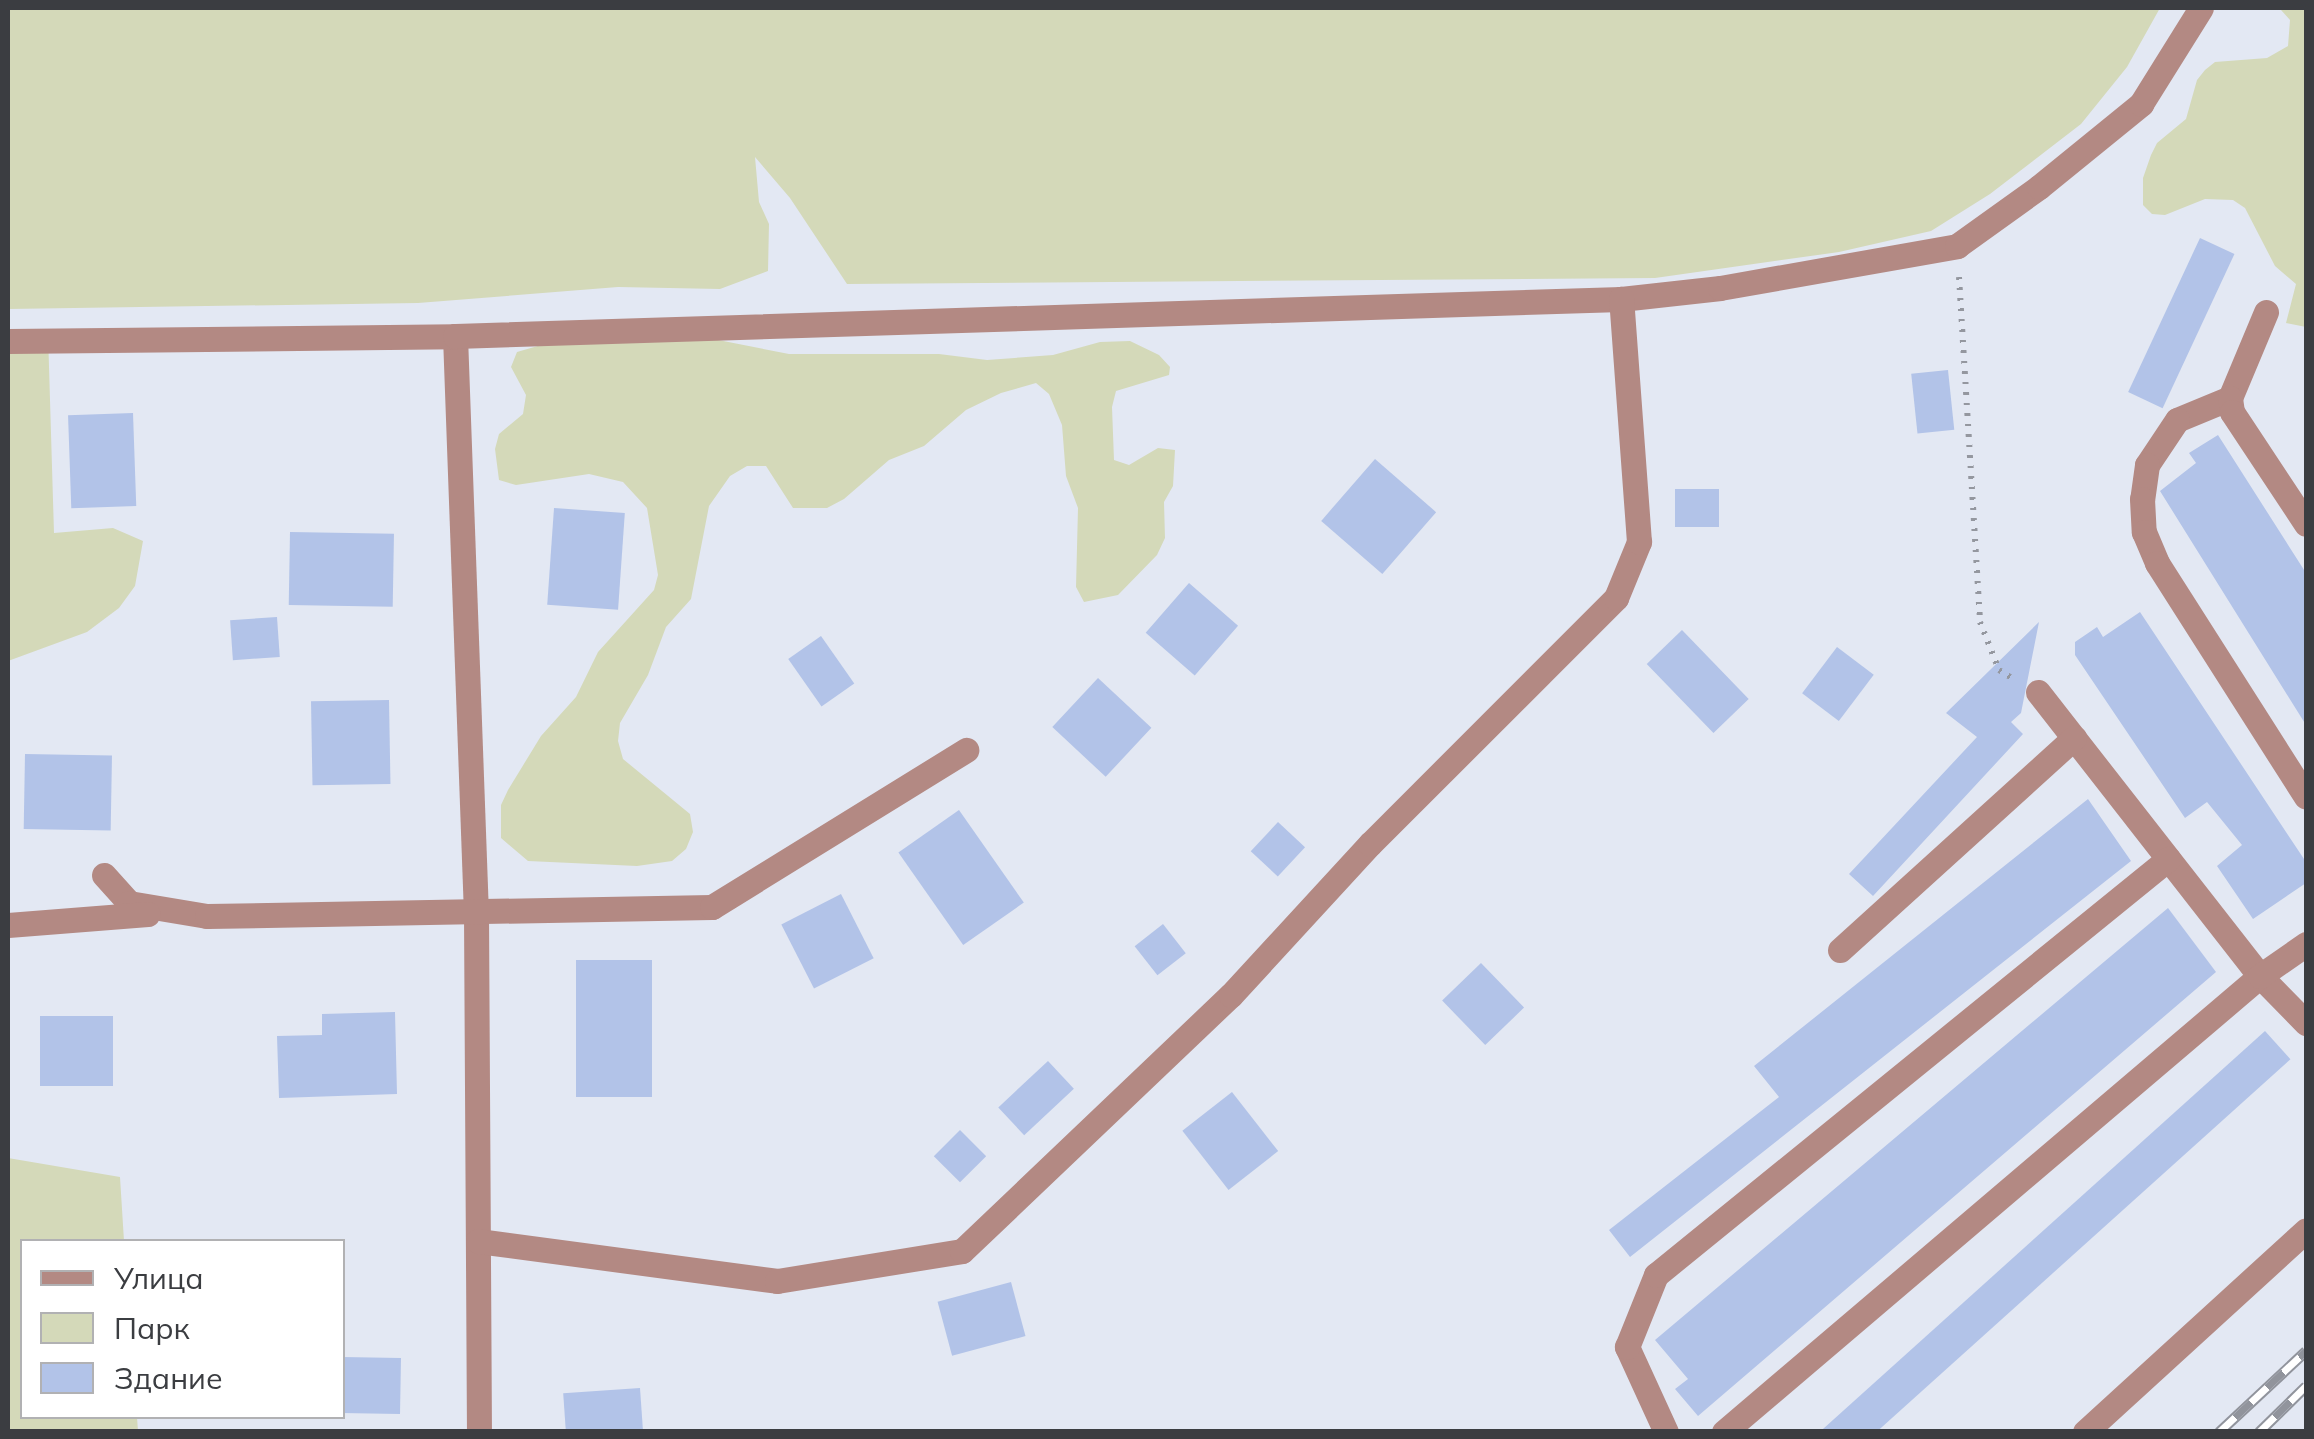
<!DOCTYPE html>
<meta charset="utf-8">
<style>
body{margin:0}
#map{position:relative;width:2314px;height:1439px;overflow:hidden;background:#e3e8f3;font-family:Mulish,sans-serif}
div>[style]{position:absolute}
.green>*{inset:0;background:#d4d9b9}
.building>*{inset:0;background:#b2c3e8;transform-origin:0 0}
.path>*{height:6px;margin-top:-3px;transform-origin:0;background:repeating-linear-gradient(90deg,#94979f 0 2.5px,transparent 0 10.5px)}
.minor>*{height:25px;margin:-12.5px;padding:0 12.5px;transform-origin:12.5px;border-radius:12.5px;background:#b38983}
.rail>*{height:11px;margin-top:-5.5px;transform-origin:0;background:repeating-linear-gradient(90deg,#fff 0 22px,#91949c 0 44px);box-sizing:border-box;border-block:2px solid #91949c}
span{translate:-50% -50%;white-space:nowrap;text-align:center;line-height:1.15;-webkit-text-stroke:10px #fff;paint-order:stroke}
.frame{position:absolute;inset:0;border:10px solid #3b3d41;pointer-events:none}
.legend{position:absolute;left:20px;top:1239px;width:325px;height:180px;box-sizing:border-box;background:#fff;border:2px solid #b1b1b3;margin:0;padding:12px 18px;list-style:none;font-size:30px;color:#3b3d41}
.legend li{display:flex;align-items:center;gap:20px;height:50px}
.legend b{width:50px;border:2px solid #b1b1b3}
</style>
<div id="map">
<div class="green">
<i style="clip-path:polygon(8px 8px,2160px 8px,2127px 67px,2081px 124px,1990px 194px,1931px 231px,1839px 252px,1655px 278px,847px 284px,790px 198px,755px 157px,759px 202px,769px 224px,768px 271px,720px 289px,618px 287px,418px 303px,8px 309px)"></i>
<i style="clip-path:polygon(2254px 8px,2306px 8px,2306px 327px,2286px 323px,2296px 284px,2275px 266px,2245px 208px,2233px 200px,2205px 199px,2165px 215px,2152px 214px,2143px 205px,2143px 178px,2151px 155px,2157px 143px,2186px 119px,2197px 80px,2205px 70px,2215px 62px,2267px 58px,2288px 46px,2290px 20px,2281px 10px)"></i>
<i style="clip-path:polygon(8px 332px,48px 333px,54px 533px,113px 528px,143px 541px,135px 586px,119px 608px,87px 632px,8px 661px)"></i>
<i style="clip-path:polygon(708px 338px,789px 354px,939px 354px,987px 360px,1053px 355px,1100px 342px,1130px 341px,1159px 355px,1170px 367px,1169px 375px,1116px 391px,1112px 407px,1114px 460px,1129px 465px,1158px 448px,1175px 450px,1173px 486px,1164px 502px,1165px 538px,1157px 555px,1118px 595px,1084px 602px,1076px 587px,1078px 508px,1066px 476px,1062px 425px,1049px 394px,1036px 383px,1001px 393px,966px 410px,924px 446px,889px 460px,844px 499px,827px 508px,793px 508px,766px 466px,747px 466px,730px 476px,709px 506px,691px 599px,666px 627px,648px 675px,620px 723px,618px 741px,623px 759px,690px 814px,693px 832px,686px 849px,672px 861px,637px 866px,528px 861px,501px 838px,501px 805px,508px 790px,541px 736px,576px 697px,598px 652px,654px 590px,658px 575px,647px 508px,623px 482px,589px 474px,516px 485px,499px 480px,495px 449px,499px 434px,523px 414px,526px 395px,511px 367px,517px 352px,562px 339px)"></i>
<i style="clip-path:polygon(8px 1158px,120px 1177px,124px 1241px,22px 1242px,22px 1416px,137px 1417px,138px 1431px,8px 1431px)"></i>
</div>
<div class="building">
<i style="left:2200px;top:238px;width:38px;height:170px;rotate:25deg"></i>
<i style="left:1948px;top:370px;width:60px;height:37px;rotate:84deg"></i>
<i style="left:133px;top:413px;width:93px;height:65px;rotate:88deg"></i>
<i style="clip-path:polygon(2218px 435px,2306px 573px,2306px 725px,2160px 491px,2196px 463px,2189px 453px)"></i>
<i style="left:1375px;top:459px;width:81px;height:82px;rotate:41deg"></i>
<i style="left:1675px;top:489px;width:44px;height:38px"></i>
<i style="left:554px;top:508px;width:71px;height:97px;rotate:4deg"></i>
<i style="left:290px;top:532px;width:104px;height:73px;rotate:1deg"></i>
<i style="left:1189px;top:583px;width:65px;height:66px;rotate:41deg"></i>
<i style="clip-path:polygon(2140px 612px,2306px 862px,2306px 883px,2253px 919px,2217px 866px,2242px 845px,2207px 802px,2185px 818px,2075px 655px,2075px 642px,2097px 627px,2103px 637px)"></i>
<i style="left:277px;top:617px;width:40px;height:47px;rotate:86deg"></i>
<i style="clip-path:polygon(2039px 622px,2021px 713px,2011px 722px,2023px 734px,1873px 896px,1849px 874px,1977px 737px,1946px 713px)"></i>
<i style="left:1682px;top:630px;width:96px;height:49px;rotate:46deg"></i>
<i style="left:821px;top:636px;width:58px;height:40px;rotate:55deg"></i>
<i style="left:1837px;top:647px;width:46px;height:58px;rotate:37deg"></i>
<i style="left:1098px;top:678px;width:73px;height:67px;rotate:43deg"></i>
<i style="left:389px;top:700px;width:84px;height:78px;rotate:89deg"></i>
<i style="left:25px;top:754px;width:87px;height:75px;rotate:1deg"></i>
<i style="clip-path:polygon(2088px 799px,2131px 861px,1630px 1257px,1609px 1230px,1779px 1097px,1754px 1066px)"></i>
<i style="left:959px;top:810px;width:113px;height:74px;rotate:55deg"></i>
<i style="left:1278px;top:822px;width:37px;height:40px;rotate:43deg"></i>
<i style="left:841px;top:894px;width:72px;height:67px;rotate:63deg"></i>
<i style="clip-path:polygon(2168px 908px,2216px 972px,1698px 1416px,1675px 1389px,1688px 1379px,1655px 1340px)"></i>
<i style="left:1163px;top:924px;width:37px;height:36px;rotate:52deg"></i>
<i style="left:576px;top:960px;width:76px;height:137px"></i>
<i style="left:1481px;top:963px;width:62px;height:54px;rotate:46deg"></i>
<i style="clip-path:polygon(395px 1012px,397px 1094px,279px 1098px,277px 1036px,322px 1035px,322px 1014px)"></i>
<i style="left:40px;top:1016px;width:73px;height:70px"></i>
<i style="left:2265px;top:1031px;width:38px;height:616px;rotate:48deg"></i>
<i style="left:1048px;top:1061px;width:38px;height:68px;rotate:47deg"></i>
<i style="left:1232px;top:1092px;width:75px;height:63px;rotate:52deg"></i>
<i style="left:960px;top:1130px;width:37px;height:37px;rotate:45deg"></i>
<i style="left:1011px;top:1282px;width:56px;height:76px;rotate:75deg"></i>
<i style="left:342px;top:1357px;width:59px;height:56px;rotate:1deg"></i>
<i style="left:640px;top:1388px;width:44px;height:77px;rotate:86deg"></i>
</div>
<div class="path">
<i style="left:1959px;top:277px;width:346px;rotate:86.5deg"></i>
<i style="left:1980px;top:622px;width:52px;rotate:68.4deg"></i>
<i style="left:1999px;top:670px;width:15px;rotate:32deg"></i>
</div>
<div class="minor">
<i style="left:2266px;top:312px;width:93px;rotate:112.7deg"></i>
<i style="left:2230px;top:398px;width:57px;rotate:157.5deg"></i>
<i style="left:2177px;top:420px;width:54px;rotate:123.7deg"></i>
<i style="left:2147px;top:465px;width:34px;rotate:98deg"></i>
<i style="left:2142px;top:499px;width:33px;rotate:87deg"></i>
<i style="left:2144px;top:532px;width:34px;rotate:67deg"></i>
<i style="left:2157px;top:563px;width:277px;rotate:57.5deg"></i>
<i style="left:455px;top:336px;width:578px;rotate:87.92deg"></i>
<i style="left:476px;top:914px;width:518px;rotate:89.67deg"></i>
<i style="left:8px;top:341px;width:447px;rotate:-0.6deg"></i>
<i style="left:455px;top:336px;width:1167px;rotate:-1.82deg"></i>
<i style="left:1621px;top:299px;width:100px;rotate:-6.3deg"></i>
<i style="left:1720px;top:288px;width:241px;rotate:-10deg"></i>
<i style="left:1957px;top:246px;width:101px;rotate:-35.7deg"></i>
<i style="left:2039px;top:187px;width:132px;rotate:-39.1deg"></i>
<i style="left:2141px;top:104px;width:113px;rotate:-58deg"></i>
<i style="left:2230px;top:398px;width:14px;rotate:82deg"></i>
<i style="left:2232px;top:412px;width:134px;rotate:56.5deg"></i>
<i style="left:2038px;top:692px;width:360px;rotate:52deg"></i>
<i style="left:2260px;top:976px;width:66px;rotate:45.6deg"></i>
<i style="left:104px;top:875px;width:38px;rotate:48deg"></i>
<i style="left:129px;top:903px;width:79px;rotate:9.5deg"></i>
<i style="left:207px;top:916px;width:505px;rotate:-1.02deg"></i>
<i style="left:712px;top:907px;width:299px;rotate:-31.7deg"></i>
<i style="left:8px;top:925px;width:140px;rotate:-4.5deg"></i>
<i style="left:1840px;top:950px;width:316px;rotate:-42.2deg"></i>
<i style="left:478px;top:1241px;width:302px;rotate:7.6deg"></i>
<i style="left:777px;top:1281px;width:187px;rotate:-9.2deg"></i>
<i style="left:962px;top:1251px;width:371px;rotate:-43.6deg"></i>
<i style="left:1231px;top:995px;width:205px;rotate:-47.4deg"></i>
<i style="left:1370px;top:844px;width:348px;rotate:-45deg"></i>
<i style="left:1616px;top:598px;width:61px;rotate:-67.7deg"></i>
<i style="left:1639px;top:542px;width:244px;rotate:-94.2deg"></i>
<i style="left:1666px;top:1432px;width:94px;rotate:-114.6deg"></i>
<i style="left:1627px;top:1347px;width:78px;rotate:-68.1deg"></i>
<i style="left:1656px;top:1275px;width:660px;rotate:-39.09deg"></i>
<i style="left:1724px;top:1432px;width:704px;rotate:-40.39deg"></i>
<i style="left:2260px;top:976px;width:56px;rotate:-34.8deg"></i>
<i style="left:2085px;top:1432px;width:299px;rotate:-42.4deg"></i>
</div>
<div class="rail">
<i style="left:2219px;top:1432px;width:119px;rotate:-43deg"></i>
<i style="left:2259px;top:1432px;width:66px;rotate:-44.4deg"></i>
</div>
<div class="frame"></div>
<ul class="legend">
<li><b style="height:12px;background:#b38983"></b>Улица</li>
<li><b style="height:28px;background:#d4d9b9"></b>Парк</li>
<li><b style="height:28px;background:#b2c3e8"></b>Здание</li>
</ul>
</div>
